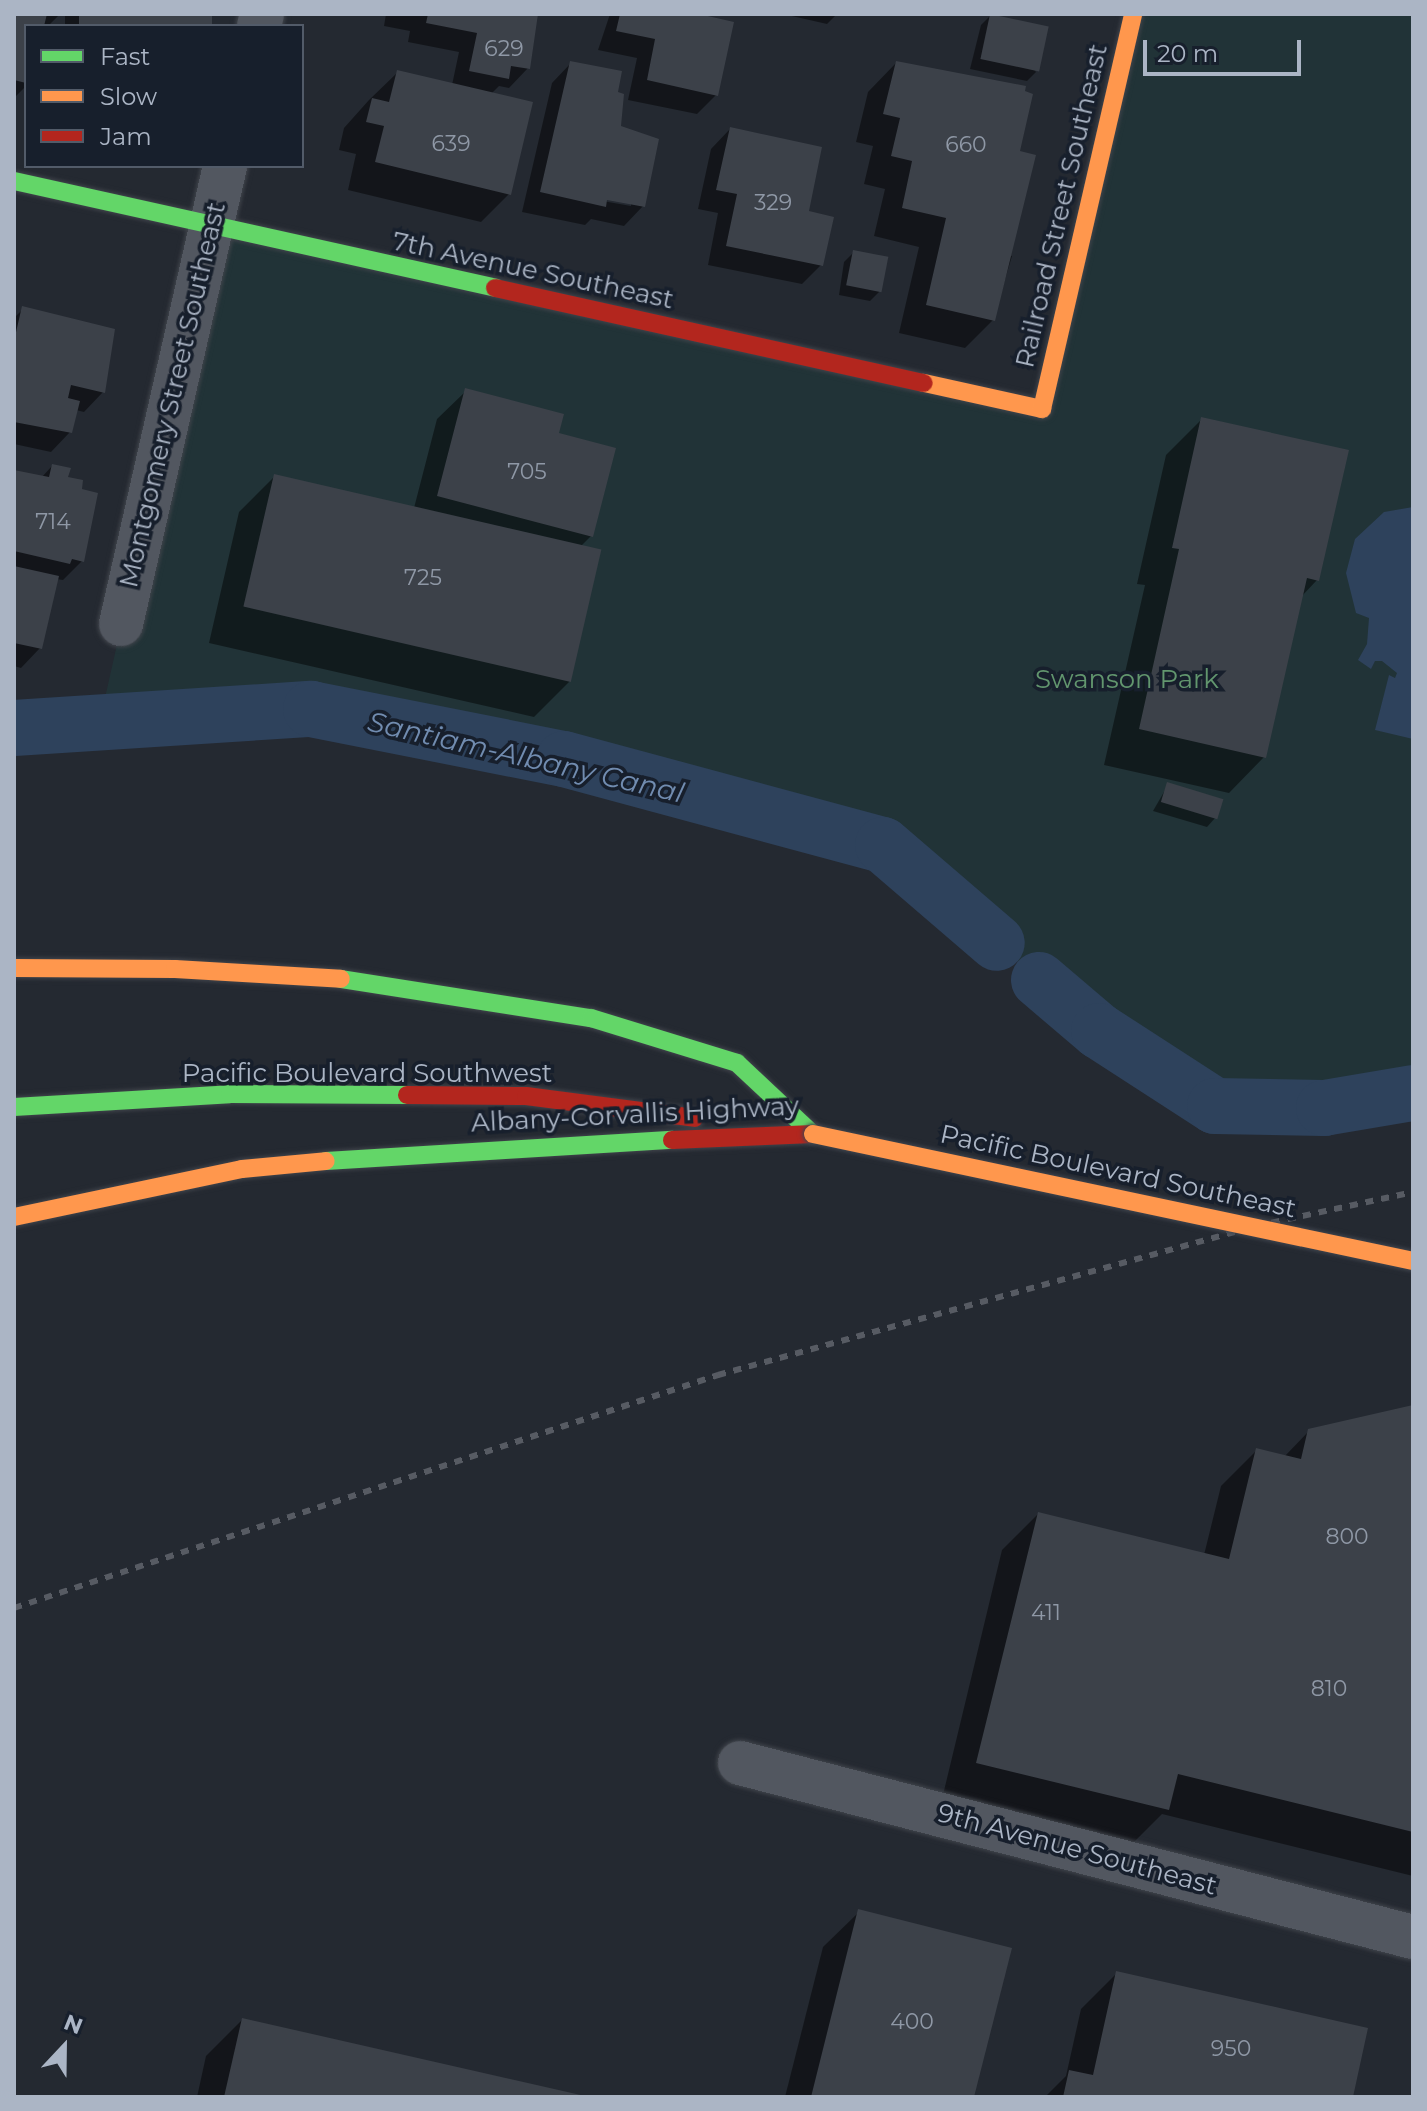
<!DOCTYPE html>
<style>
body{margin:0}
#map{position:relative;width:1427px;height:2111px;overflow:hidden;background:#242931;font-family:Montserrat,sans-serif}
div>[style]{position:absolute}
.green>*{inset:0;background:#213337}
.water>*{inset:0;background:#2e425c}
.shadow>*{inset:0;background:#0007;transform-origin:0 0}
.canal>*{height:56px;margin:-28px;padding:0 28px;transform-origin:28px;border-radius:28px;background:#2e425c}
.building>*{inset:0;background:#3c4149;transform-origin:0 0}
.roads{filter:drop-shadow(0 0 2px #40444b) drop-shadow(0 0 2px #40444b)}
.street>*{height:44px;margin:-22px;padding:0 22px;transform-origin:22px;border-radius:22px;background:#525760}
.fast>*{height:18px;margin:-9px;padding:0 9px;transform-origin:9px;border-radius:9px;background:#63d668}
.slow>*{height:18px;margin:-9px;padding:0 9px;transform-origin:9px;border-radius:9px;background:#ff974d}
.jam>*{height:18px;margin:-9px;padding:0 9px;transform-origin:9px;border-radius:9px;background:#b3261e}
.rail>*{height:6px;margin-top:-3px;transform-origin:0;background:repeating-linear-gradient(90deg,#575b63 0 8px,transparent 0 16px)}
.bridges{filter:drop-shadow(0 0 2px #40454e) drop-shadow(0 0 2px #40454e)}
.slow-bridge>*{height:18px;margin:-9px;padding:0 9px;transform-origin:9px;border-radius:9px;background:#ff974d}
span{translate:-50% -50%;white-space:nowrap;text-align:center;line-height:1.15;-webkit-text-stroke:7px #171f2c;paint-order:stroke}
.number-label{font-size:22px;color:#8f98a6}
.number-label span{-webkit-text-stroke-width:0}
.street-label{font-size:26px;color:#abb5c5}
.park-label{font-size:26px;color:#62966e}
.water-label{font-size:28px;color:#718cb0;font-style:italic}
.frame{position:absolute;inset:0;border:16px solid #abb5c5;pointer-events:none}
.legend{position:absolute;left:24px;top:24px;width:280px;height:144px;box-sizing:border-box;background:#171f2c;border:2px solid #525b69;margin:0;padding:10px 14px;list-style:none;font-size:24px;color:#abb5c5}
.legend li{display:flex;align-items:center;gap:16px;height:40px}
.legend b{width:40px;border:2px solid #525b69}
.north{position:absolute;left:24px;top:2007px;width:80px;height:80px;-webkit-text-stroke:6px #171f2c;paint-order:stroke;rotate:22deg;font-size:22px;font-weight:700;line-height:32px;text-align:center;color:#abb5c5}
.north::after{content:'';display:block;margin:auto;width:28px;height:36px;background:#abb5c5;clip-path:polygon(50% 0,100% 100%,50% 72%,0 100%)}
.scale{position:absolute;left:1143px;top:40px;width:158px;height:36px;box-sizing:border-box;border:4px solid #abb5c5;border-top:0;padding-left:10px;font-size:24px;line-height:28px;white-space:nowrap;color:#abb5c5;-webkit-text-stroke:6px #171f2c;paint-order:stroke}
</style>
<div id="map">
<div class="green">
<i style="clip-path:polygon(1133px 14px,1413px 14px,1413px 1093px,1324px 1108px,1215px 1106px,1099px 1031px,882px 845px,564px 759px,311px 709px,100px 720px,211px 227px,1041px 409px)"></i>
</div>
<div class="water">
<i style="clip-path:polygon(1413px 507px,1413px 739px,1375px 730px,1389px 675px,1395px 678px,1397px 673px,1382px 661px,1375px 661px,1371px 669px,1358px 660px,1367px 644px,1369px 618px,1356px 613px,1346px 573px,1355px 539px,1384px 512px)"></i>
</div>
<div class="shadow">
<i style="clip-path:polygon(14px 14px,60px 14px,48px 26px,26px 26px,26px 86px,14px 98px)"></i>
<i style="left:65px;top:14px;width:138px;height:12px"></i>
<i style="clip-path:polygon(386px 14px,537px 14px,528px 68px,509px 88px,499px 86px,491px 94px,509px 194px,481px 222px,348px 190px,356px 154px,339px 150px,344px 128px,369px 100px,398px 72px,452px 85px,459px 52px,408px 42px,410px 31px,384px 26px)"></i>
<i style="clip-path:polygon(610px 14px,690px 14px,716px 95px,697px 114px,628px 100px,637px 58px,598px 50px)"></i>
<i style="clip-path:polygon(783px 14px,837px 14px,827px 24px)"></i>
<i style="clip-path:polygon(990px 16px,1036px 72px,1027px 81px,970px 69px,981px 25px)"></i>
<i style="clip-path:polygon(evenodd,571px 63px,615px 94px,619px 128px,643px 206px,624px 226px,591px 219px,585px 225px,522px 212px,552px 83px,571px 63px,598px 196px,631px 202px,631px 206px,597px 200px,598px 196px)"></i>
<i style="clip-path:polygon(896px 63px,1017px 153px,1007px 255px,1012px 256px,993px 320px,965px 348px,899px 333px,919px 247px,874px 236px,885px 189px,864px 184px,873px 146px,856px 142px,868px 92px)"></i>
<i style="clip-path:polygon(730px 129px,806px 213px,821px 265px,802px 284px,708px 265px,718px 213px,698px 209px,711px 149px)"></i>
<i style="clip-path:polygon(854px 252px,880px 291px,870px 301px,839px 295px,844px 262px)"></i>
<i style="clip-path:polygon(23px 309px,103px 392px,84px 412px,76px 410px,70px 432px,51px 452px,14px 444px,14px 318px)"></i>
<i style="clip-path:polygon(466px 391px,557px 434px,591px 536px,581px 546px,570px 681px,534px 717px,209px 643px,239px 512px,275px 476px,414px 508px,437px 419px)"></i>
<i style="clip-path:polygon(1202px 419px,1317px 580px,1301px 597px,1264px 757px,1229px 793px,1104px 765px,1145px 585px,1137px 584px,1166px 455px)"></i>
<i style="clip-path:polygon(52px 466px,66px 479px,82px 561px,63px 580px,56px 579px,40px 648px,21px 668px,14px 666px,14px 472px,41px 478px)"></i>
<i style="clip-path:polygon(1168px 785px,1216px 817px,1207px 827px,1153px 811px)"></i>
<i style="clip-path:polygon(1413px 1408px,1413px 1876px,1162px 1814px,1131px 1845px,942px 1799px,1002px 1550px,1038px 1514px,1204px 1555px,1221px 1486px,1257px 1450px,1284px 1457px,1309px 1431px)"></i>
<i style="clip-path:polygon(859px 1912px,972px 2097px,785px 2097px,823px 1947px)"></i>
<i style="clip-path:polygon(1117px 1973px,1351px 2097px,1045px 2097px,1066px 2076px,1081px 2009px)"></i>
<i style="clip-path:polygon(242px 2020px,581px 2097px,197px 2097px,206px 2056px)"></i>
</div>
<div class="canal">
<i style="left:14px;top:728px;width:298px;rotate:-3.7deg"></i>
<i style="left:311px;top:709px;width:258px;rotate:11.2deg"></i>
<i style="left:564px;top:759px;width:330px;rotate:15.1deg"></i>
<i style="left:883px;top:845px;width:150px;rotate:40.7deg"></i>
<i style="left:1039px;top:980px;width:79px;rotate:40.4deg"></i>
<i style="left:1099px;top:1031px;width:138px;rotate:32.9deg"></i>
<i style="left:1215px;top:1106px;width:109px;rotate:1.1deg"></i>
<i style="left:1324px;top:1108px;width:90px;rotate:-9.6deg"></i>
</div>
<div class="building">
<i style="clip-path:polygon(14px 14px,47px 14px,44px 26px,26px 26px,26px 83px,14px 80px)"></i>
<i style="left:79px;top:14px;width:133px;height:12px"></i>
<i style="clip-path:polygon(428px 14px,538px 14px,530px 69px,511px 66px,509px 79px,469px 71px,477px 33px,426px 23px)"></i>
<i style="clip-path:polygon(620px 14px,699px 14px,734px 22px,718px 96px,647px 80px,655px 39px,616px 31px)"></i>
<i style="left:990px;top:14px;width:60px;height:46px;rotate:12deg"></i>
<i style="clip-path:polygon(570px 61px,622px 71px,618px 92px,624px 94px,621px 126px,659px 139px,645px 207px,607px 200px,606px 207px,540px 192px)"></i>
<i style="clip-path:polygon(896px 61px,1026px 86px,1025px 91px,1033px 94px,1020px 151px,1036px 155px,995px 321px,926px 305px,946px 218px,902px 208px,912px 161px,891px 156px,900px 118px,883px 114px)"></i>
<i style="clip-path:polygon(397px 70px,533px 102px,511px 195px,375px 162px,384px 126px,366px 122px,372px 98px,389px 102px)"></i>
<i style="clip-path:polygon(730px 127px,822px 147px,809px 211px,834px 217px,823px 266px,726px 246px,737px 194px,716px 190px)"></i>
<i style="left:853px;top:250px;width:36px;height:36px;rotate:11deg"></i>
<i style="clip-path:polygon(22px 306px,115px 329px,105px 393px,71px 385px,68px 398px,80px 401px,72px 433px,14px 422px,14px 341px)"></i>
<i style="clip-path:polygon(465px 388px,564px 414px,559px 433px,616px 448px,593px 537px,437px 496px)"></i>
<i style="clip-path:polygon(1201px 417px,1349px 450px,1319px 581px,1307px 578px,1266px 758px,1139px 729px,1179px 549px,1172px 548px)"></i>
<i style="clip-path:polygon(52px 464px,71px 468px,68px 477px,83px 480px,82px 489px,98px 493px,84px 562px,72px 559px,70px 564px,14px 551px,14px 470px,49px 477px)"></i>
<i style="left:274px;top:474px;width:336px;height:136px;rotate:13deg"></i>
<i style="clip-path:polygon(14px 566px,59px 576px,42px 649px,14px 643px)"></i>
<i style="left:1167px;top:782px;width:59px;height:21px;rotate:17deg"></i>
<i style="clip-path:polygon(1413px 1405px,1413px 1832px,1178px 1774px,1169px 1810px,976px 1763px,1038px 1512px,1229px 1559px,1256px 1448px,1301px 1459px,1308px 1429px)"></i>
<i style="clip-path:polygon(858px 1909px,1012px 1948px,974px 2097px,811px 2097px)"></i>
<i style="clip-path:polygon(1116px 1971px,1368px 2028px,1353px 2097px,1063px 2097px,1069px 2070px,1093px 2075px)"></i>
<i style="clip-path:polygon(242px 2018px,585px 2096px,585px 2097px,224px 2097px)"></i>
</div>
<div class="roads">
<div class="street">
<i style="left:259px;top:26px;width:12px;rotate:-76deg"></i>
<i style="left:121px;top:624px;width:470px;rotate:-77.2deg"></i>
<i style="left:740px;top:1763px;width:695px;rotate:14.5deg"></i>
</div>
<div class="fast">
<i style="left:14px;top:181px;width:493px;rotate:12.5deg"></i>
<i style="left:341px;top:979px;width:253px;rotate:8.9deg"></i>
<i style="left:591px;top:1018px;width:153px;rotate:17.1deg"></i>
<i style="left:737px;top:1063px;width:104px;rotate:43.1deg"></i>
<i style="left:14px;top:1107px;width:216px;rotate:-3.4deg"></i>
<i style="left:230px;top:1094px;width:177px;rotate:0.3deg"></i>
<i style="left:326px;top:1161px;width:347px;rotate:-3.5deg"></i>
</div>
<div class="slow">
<i style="left:924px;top:383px;width:121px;rotate:12.4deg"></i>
<i style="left:1042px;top:409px;width:405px;rotate:-77deg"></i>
<i style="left:14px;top:968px;width:161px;rotate:0.4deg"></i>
<i style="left:175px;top:969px;width:166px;rotate:3.4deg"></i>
<i style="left:14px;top:1217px;width:233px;rotate:-11.9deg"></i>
<i style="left:242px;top:1169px;width:84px;rotate:-5.4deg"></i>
</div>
<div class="jam">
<i style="left:495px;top:288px;width:439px;rotate:12.5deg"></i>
<i style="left:407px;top:1095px;width:119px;rotate:0.5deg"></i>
<i style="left:526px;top:1096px;width:170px;rotate:7.4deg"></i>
<i style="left:672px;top:1140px;width:141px;rotate:-2.4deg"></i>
</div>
</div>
<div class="rail">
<i style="left:14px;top:1608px;width:742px;rotate:-18.31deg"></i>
<i style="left:718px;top:1375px;width:558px;rotate:-15.48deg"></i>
<i style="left:1256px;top:1226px;width:161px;rotate:-12.2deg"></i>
</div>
<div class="bridges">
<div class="slow-bridge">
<i style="left:813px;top:1134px;width:613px;rotate:11.95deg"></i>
</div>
</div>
<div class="number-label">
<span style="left:504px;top:49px">629</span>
<span style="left:451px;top:144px">639</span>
<span style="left:966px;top:145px">660</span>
<span style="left:773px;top:203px">329</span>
<span style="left:527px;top:472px">705</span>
<span style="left:53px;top:522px">714</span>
<span style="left:423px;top:578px">725</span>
<span style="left:1347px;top:1537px">800</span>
<span style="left:1046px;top:1613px">411</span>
<span style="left:1329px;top:1689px">810</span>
<span style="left:912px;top:2022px">400</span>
<span style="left:1231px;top:2049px">950</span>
</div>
<div class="street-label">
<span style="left:1062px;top:206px;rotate:-77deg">Railroad Street Southeast</span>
<span style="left:533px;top:271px;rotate:12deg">7th Avenue Southeast</span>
<span style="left:173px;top:395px;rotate:-77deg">Montgomery Street Southeast</span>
<span style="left:367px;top:1074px">Pacific Boulevard Southwest</span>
<span style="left:635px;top:1115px;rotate:-3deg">Albany-Corvallis Highway</span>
<span style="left:1118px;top:1172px;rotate:12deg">Pacific Boulevard Southeast</span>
<span style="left:1077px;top:1850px;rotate:15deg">9th Avenue Southeast</span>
</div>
<div class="park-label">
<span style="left:1127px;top:680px">Swanson Park</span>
</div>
<div class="water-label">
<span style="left:526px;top:757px;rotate:13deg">Santiam-Albany Canal</span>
</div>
<div class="frame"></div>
<ul class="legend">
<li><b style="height:10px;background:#63d668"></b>Fast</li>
<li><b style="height:10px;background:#ff974d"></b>Slow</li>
<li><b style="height:10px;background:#b3261e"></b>Jam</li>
</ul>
<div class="north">N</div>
<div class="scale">20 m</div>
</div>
